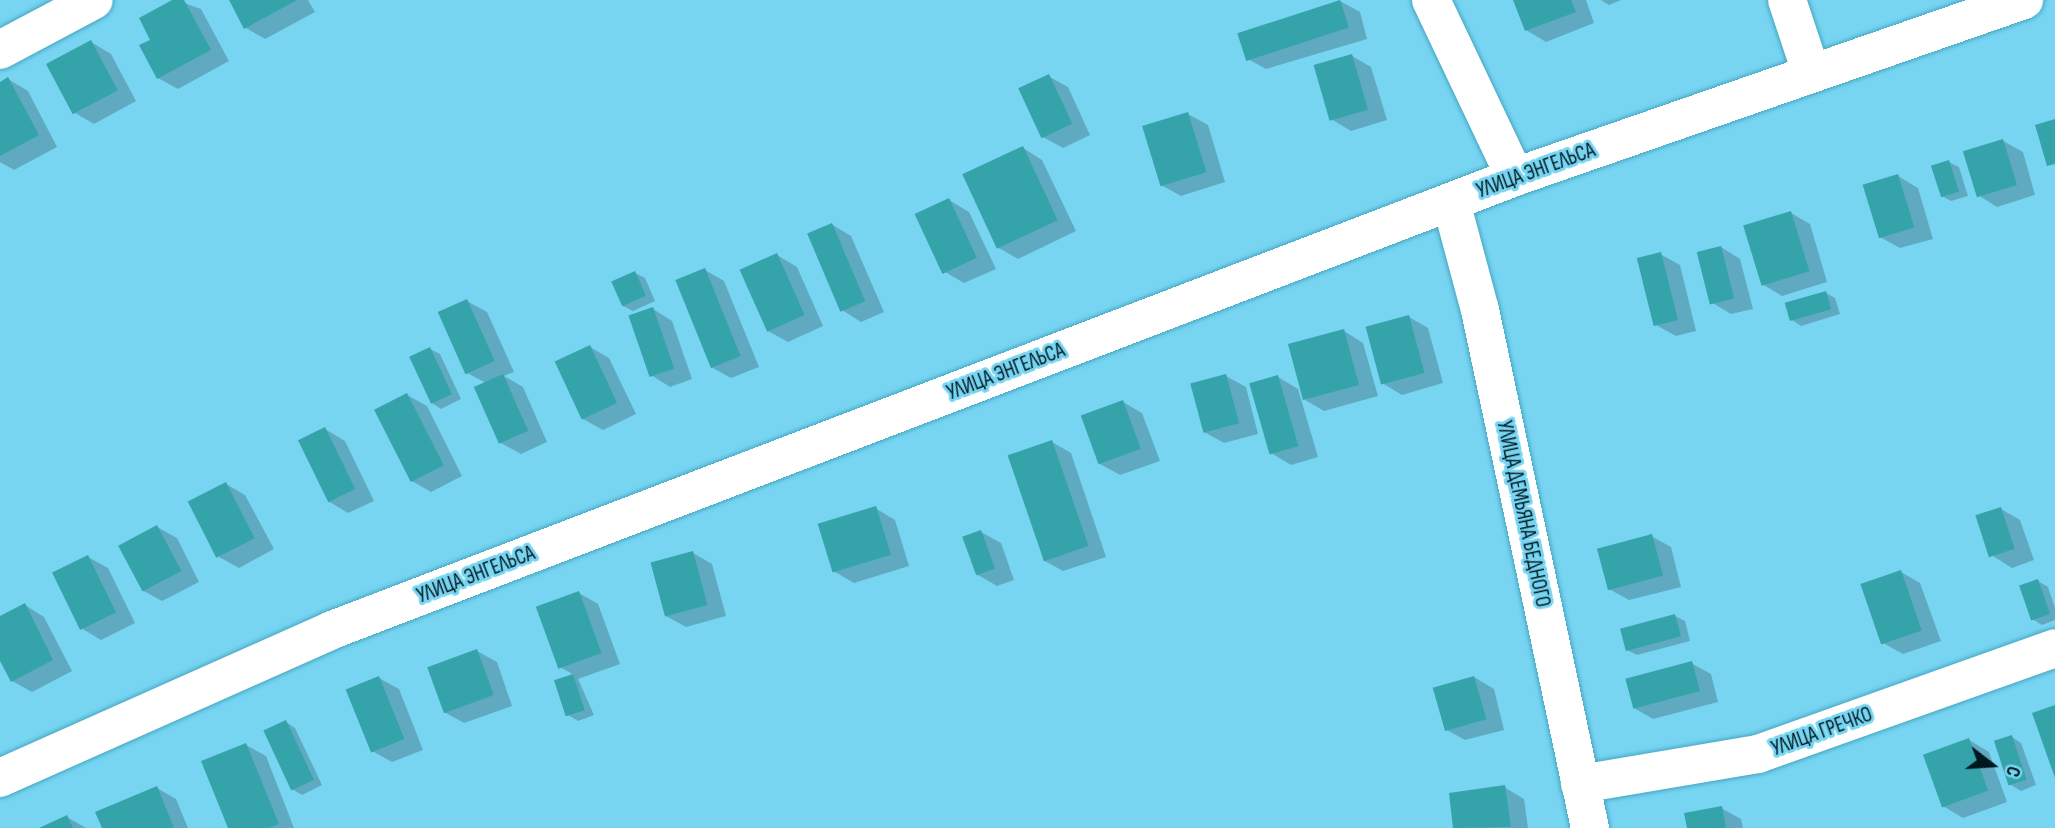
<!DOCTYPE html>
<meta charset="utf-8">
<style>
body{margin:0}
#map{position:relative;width:2055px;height:828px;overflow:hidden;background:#77d5f2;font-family:"Sofia Sans Condensed",sans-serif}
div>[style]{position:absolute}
.shadow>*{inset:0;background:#0003}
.building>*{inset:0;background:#35a4aa;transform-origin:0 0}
.roads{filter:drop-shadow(0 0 2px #45a6c1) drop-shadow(0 0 2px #45a6c1)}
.minor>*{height:38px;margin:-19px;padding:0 19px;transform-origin:19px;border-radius:19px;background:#fff}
span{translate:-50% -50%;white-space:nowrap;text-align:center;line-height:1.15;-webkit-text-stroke:6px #77d5f2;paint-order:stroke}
.street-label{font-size:21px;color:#00171f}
.north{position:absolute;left:1957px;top:730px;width:70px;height:70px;-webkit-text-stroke:5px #77d5f2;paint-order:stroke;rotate:107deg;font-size:19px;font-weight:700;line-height:28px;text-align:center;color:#00171f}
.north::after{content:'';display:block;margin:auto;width:24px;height:32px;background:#00171f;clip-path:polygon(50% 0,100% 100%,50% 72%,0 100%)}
</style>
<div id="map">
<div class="shadow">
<i style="clip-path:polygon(176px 0,201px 9px,229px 61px,178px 89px,158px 78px,153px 41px)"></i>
<i style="clip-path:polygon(231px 0,308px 0,315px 12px,265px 39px,246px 28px)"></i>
<i style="clip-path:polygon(1515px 0,1586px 0,1594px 23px,1546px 42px,1526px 30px)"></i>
<i style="clip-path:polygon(1601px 0,1621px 0,1609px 5px)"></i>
<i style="clip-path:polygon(1340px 1px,1360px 12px,1367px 39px,1266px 69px,1246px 58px)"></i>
<i style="clip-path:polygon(91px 42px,111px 54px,136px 101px,94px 124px,75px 113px)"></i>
<i style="clip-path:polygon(1352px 56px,1371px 67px,1387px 120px,1351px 131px,1331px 119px)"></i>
<i style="clip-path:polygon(1048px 76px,1068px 87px,1090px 135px,1063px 148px,1043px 137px)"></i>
<i style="clip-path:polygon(8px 79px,28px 91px,57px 147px,14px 170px,0 162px,0 84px)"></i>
<i style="clip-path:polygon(1188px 114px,1208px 125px,1225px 182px,1181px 196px,1161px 185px)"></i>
<i style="clip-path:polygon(2003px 141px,2023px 152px,2035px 195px,1997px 207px,1978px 195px)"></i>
<i style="clip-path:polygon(1023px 148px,1042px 160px,1076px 231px,1018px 259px,999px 248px)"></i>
<i style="clip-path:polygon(1949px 162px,1959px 167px,1968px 196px,1951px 201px,1942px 196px)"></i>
<i style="clip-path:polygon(1898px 176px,1918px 188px,1933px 239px,1900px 248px,1880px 237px)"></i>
<i style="clip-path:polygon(949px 200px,969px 212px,996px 269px,964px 283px,945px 272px)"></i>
<i style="clip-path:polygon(1791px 213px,1810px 224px,1827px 282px,1782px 296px,1762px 284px)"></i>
<i style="clip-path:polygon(831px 224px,851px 236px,884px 312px,861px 322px,842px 310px)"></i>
<i style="clip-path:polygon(1721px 247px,1740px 259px,1753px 309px,1731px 314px,1711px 302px)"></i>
<i style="clip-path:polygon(1660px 254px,1680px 265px,1696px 331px,1676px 336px,1656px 325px)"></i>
<i style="clip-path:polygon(777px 255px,797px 267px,823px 326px,788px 342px,768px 331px)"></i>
<i style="clip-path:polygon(705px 270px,724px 281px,759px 367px,731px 378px,711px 367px)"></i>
<i style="clip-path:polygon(635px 273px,645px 278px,655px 301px,633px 311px,623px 306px)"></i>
<i style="clip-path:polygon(1826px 293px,1835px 298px,1840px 314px,1801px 326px,1792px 320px)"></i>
<i style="clip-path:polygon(467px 301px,487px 312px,514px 372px,504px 376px,523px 387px,547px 442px,521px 454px,501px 443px,486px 383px,467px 373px)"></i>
<i style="clip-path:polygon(653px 309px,672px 321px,692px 379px,670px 387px,651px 375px)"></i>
<i style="clip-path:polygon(1409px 317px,1428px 328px,1443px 383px,1402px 395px,1382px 383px)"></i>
<i style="clip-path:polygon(1344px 331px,1363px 343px,1378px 396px,1324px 411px,1305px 400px)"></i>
<i style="clip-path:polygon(590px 347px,609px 358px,636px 414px,603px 430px,583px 419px)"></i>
<i style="clip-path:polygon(430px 349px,440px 354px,461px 399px,441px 409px,432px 403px)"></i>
<i style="clip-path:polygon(1226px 376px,1246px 387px,1258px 434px,1224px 443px,1204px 432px)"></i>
<i style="clip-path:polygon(1278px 377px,1298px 389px,1318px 457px,1291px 465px,1271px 453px)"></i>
<i style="clip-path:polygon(407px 395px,427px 406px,462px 476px,431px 492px,412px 481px)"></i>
<i style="clip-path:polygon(1123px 402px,1142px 413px,1160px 461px,1120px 475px,1100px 464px)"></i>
<i style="clip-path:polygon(325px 429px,345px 441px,374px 501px,348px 513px,328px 501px)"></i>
<i style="clip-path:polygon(1052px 442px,1071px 453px,1106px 557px,1063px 571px,1043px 560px)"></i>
<i style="clip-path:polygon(226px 484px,245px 495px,274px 549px,239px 568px,219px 557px)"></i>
<i style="clip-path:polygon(875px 508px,895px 520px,909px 566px,854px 583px,835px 572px)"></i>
<i style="clip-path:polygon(2001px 509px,2020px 520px,2034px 560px,2012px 568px,1993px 556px)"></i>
<i style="clip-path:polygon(157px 527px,177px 538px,199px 582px,162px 601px,142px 590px)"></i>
<i style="clip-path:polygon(981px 532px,1001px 543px,1014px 580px,997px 586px,978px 575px)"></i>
<i style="clip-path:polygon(1651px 536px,1671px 547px,1681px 587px,1629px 600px,1609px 589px)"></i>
<i style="clip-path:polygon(693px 553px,712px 564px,726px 616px,686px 627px,666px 616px)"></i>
<i style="clip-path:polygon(88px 557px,108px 568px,135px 623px,101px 640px,81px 628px)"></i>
<i style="clip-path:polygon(1901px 572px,1920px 583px,1941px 641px,1903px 654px,1883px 643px)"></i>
<i style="clip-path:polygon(2038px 581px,2048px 587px,2055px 608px,2055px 620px,2042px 625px,2032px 619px)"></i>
<i style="clip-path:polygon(579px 593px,598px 604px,620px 664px,578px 679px,594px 715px,578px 721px,568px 715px,556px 681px,574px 675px,560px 667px)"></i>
<i style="clip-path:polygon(25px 605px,44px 617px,72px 671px,32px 692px,12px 681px,0 657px,0 618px)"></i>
<i style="clip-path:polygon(1675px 616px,1685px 621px,1690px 641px,1637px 655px,1627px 650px)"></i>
<i style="clip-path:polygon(477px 651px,497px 662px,512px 706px,464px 723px,444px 712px)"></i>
<i style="clip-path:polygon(1691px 663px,1711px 674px,1718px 702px,1653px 719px,1634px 708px)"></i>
<i style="clip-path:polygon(1474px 677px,1494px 689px,1504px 730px,1465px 740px,1445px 729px)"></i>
<i style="clip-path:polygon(379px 678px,399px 689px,423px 750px,392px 762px,372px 751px)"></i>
<i style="clip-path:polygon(286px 722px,295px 728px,322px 785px,302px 795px,292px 789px)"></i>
<i style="clip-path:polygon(2012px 737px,2021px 743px,2036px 785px,2021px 791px,2011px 785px)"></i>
<i style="clip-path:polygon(1969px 740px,1989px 752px,2007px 802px,1963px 818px,1943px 806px)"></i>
<i style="clip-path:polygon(246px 745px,266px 756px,294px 828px,230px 828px)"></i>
<i style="clip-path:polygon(1504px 787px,1524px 799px,1528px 828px,1455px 828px,1451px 795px)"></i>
<i style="clip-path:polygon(157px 788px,176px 799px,188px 828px,103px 828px)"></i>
<i style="clip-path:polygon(1721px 808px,1741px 819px,1743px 828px,1689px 828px)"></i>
<i style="clip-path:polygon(67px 817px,86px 828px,43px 828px)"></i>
</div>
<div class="building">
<i style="clip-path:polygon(172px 0,184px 0,211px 50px,157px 79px,139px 45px,150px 40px,139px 18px)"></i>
<i style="clip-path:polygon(229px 0,297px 0,244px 29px)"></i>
<i style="left:1340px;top:0;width:29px;height:108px;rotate:72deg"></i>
<i style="clip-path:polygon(1513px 0,1571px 0,1576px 12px,1525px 31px)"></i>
<i style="left:91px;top:40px;width:57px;height:51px;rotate:62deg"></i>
<i style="left:1352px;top:54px;width:58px;height:40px;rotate:74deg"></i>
<i style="left:1049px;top:74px;width:55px;height:34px;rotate:65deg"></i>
<i style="clip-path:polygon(8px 77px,39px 135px,0 156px,0 82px)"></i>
<i style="left:1188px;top:112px;width:63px;height:48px;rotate:73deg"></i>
<i style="clip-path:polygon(2055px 119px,2055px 164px,2047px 166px,2035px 125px)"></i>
<i style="left:2003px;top:139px;width:48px;height:42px;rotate:73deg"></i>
<i style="left:1023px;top:146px;width:82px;height:67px;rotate:65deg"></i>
<i style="left:1949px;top:160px;width:33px;height:19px;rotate:72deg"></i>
<i style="left:1898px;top:174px;width:56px;height:37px;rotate:73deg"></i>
<i style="left:949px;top:198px;width:66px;height:38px;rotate:65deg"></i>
<i style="left:1791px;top:211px;width:63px;height:50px;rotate:73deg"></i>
<i style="left:832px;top:223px;width:85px;height:27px;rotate:67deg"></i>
<i style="left:1721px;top:246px;width:54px;height:25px;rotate:76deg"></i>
<i style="left:1661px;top:252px;width:70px;height:25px;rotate:76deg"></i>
<i style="left:777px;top:253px;width:68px;height:41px;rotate:66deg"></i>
<i style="left:705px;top:268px;width:95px;height:32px;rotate:68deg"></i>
<i style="left:635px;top:271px;width:27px;height:26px;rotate:66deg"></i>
<i style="left:1826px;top:291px;width:19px;height:43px;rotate:74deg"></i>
<i style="left:467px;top:299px;width:68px;height:32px;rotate:66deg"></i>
<i style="left:653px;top:307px;width:65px;height:26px;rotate:71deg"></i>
<i style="left:1409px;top:315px;width:60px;height:45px;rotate:75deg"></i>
<i style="left:1344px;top:329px;width:58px;height:58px;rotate:75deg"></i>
<i style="left:590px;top:345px;width:64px;height:39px;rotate:65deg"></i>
<i style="left:430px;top:347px;width:52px;height:23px;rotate:65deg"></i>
<i style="left:503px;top:374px;width:62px;height:32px;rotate:66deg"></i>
<i style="left:1226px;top:374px;width:51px;height:37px;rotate:75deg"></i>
<i style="left:1278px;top:375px;width:74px;height:30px;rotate:74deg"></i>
<i style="left:407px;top:393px;width:81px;height:37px;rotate:63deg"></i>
<i style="left:1123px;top:400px;width:52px;height:45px;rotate:70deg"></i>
<i style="left:325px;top:427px;width:69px;height:30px;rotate:64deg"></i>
<i style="left:1052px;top:440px;width:112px;height:47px;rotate:71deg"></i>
<i style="left:226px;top:482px;width:63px;height:43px;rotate:63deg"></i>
<i style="left:876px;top:506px;width:51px;height:61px;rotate:73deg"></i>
<i style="left:2001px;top:507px;width:44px;height:27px;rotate:72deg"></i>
<i style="left:157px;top:525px;width:52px;height:44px;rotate:62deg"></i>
<i style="left:981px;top:530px;width:41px;height:20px;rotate:70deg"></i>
<i style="left:1652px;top:534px;width:43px;height:57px;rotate:75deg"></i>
<i style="left:693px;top:551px;width:56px;height:44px;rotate:75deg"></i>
<i style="left:88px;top:555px;width:64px;height:40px;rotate:64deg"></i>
<i style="left:1901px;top:570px;width:64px;height:43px;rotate:71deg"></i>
<i style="left:2038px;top:579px;width:37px;height:20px;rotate:71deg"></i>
<i style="left:579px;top:591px;width:66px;height:46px;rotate:70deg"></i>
<i style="clip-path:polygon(25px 603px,53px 660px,11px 682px,0 661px,0 616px)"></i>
<i style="left:1675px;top:614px;width:23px;height:57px;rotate:75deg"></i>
<i style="left:477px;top:649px;width:49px;height:53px;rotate:70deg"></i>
<i style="left:1692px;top:661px;width:31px;height:69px;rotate:75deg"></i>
<i style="left:573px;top:674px;width:38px;height:20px;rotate:72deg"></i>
<i style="left:379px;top:676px;width:68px;height:36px;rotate:68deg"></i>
<i style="left:1474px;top:676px;width:45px;height:43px;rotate:74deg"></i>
<i style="clip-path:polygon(2055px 705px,2055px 778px,2032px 713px)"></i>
<i style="left:286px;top:720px;width:66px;height:25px;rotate:65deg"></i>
<i style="left:2012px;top:735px;width:47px;height:19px;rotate:72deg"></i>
<i style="left:1969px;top:738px;width:56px;height:49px;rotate:70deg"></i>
<i style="clip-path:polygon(246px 743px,279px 824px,269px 828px,228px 828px,201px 761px)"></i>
<i style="clip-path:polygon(1505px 785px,1511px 827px,1453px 828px,1449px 793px)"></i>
<i style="clip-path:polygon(157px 786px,174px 828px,102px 828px,95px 812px)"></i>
<i style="clip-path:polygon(1722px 806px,1726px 828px,1687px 828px,1684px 813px)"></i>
<i style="clip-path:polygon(67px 815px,73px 828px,39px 828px)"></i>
</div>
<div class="roads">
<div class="minor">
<i style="left:1431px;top:0;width:196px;rotate:64.6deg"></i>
<i style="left:1787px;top:0;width:76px;rotate:71.6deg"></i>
<i style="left:0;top:50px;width:106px;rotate:-28deg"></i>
<i style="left:1451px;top:202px;width:112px;rotate:75deg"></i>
<i style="left:1480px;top:310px;width:530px;rotate:78.01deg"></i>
<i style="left:0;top:778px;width:363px;rotate:-24deg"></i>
<i style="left:332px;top:630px;width:1267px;rotate:-20.95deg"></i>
<i style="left:1515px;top:177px;width:539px;rotate:-19.17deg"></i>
<i style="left:1580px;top:784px;width:181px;rotate:-9.6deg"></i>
<i style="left:1758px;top:754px;width:315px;rotate:-19.6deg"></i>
</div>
</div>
<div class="street-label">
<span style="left:1536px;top:171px;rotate:-20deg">УЛИЦА ЭНГЕЛЬСА</span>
<span style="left:1006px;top:372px;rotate:-21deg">УЛИЦА ЭНГЕЛЬСА</span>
<span style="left:1523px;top:514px;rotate:78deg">УЛИЦА ДЕМЬЯНА БЕДНОГО</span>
<span style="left:476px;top:575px;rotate:-21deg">УЛИЦА ЭНГЕЛЬСА</span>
<span style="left:1822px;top:732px;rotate:-20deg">УЛИЦА ГРЕЧКО</span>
</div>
<div class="north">С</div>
</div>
